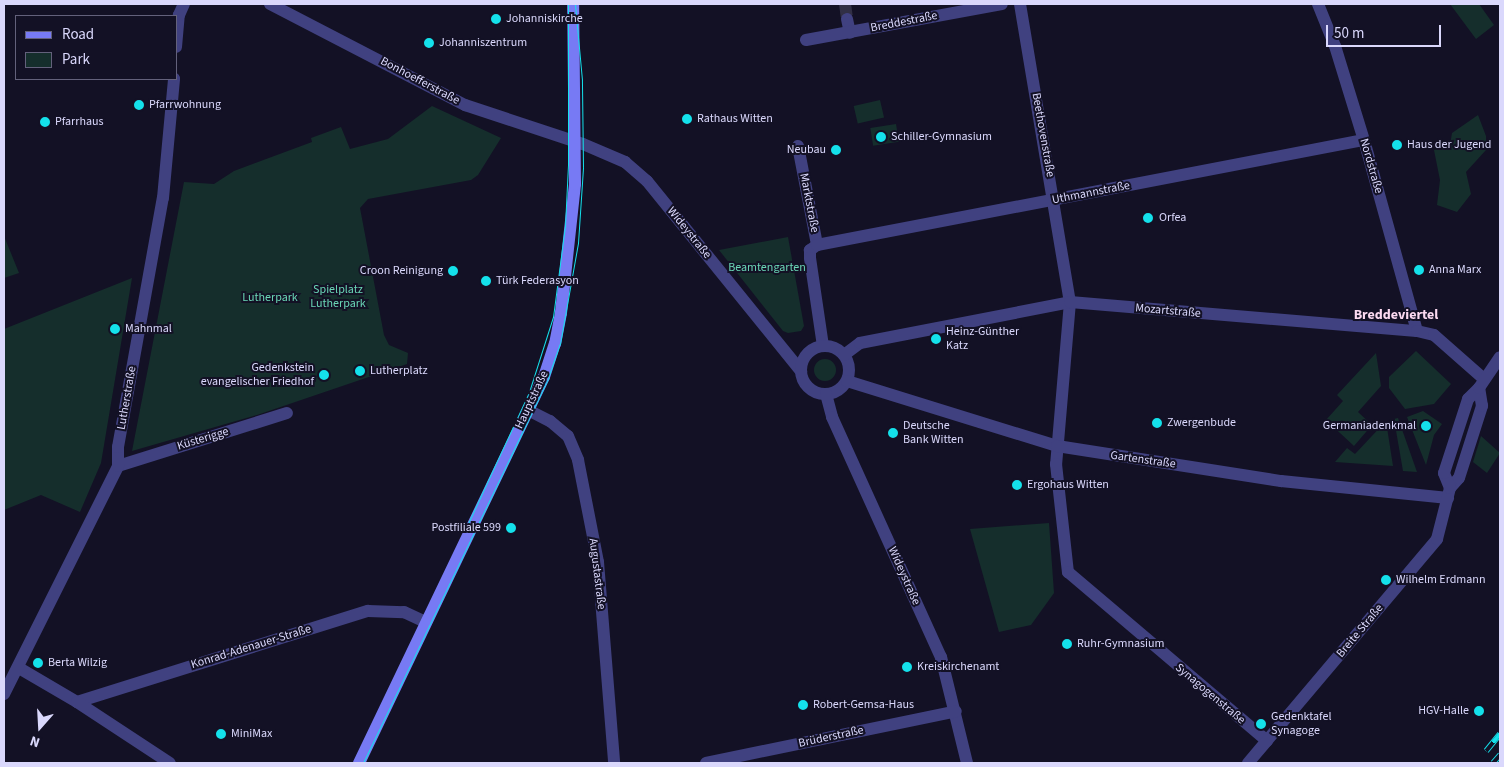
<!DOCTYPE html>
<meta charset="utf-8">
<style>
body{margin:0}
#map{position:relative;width:1504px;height:767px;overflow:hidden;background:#131125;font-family:"Source Sans 3",sans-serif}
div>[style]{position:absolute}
.green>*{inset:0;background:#152e2c;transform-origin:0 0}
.round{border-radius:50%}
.minor-tunnel>*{height:12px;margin-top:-6px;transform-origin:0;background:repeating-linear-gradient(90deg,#312f45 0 12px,transparent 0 18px)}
.minor>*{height:12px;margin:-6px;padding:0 6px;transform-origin:6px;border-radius:6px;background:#404180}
.minor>.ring{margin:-6px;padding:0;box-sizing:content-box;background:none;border:12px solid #404180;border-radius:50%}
.tertiary>*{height:12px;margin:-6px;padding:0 6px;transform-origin:6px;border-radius:6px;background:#404180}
.secondary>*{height:12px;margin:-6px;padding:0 6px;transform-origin:6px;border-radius:6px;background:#777af4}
.tram>*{height:1px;margin:-0.5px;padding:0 0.5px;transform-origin:0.5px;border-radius:0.5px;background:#14e1eb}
.rail>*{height:5.5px;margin-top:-2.75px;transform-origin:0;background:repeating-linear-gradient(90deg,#131125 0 11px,#14e1eb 0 22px);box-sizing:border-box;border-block:1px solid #14e1eb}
.dots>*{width:14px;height:14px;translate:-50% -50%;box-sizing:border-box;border:2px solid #131125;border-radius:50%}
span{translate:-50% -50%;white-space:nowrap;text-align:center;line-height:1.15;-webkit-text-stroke:4px #131125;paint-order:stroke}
.poi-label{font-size:12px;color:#dad8fc}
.left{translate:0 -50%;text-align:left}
.right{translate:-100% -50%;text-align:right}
.street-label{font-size:12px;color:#dad8fc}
.park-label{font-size:12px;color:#6ad6b6}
.neighbourhood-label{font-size:14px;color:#fcdaf1;font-weight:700}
.frame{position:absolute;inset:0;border:5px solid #dad8fc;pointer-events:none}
.legend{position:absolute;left:15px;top:15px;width:162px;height:65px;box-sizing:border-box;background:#131125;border:1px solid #63617b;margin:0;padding:6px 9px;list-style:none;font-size:15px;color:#dad8fc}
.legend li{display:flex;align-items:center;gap:10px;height:25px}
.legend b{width:25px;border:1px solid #63617b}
.north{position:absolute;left:15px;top:702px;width:50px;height:50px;-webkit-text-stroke:4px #131125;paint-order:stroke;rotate:199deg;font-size:14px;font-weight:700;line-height:20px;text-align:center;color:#dad8fc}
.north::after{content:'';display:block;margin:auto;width:18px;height:22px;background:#dad8fc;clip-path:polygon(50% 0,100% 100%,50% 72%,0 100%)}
.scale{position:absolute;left:1326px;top:25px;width:115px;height:22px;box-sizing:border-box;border:2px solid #dad8fc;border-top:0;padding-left:6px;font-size:15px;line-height:18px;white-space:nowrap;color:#dad8fc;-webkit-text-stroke:4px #131125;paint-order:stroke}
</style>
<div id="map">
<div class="green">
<i style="clip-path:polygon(1450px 4px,1479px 4px,1494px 25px,1476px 39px)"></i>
<i style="left:880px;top:100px;width:18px;height:27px;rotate:77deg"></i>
<i style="clip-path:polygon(432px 106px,501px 138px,478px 175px,471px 180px,368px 199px,360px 208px,384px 335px,389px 345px,408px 353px,407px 364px,257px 415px,132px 451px,184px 182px,214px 184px,234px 171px,312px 142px,311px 138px,341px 127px,350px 149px,388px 139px)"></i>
<i style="clip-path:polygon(1478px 115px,1486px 136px,1486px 150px,1466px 172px,1471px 194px,1457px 212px,1437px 205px,1440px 180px,1434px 150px,1450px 145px,1452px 133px)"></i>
<i style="left:896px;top:124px;width:18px;height:26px;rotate:81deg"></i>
<i style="clip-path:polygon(4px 236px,19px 273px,4px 278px)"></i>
<i style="clip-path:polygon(788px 237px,804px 326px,801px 331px,788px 333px,783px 331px,719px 250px)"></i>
<i style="clip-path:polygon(132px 278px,101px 463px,80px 512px,41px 495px,4px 510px,4px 329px)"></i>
<i style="clip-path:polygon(1416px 351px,1451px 384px,1434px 404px,1405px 409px,1389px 388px,1389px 377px)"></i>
<i style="clip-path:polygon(1376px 353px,1381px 386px,1358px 412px,1372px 425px,1354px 446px,1326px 420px,1343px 401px,1337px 395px)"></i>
<i class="round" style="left:814px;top:359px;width:22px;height:22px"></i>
<i style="clip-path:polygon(1423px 411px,1442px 424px,1434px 435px,1426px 465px,1407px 417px)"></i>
<i style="clip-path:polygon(1398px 418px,1417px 472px,1403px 471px,1394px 419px)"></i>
<i style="clip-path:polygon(1386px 421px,1393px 466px,1335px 462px,1347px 448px,1355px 454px)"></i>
<i style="clip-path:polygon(1481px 436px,1500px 453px,1487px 473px,1473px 462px)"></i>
<i style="clip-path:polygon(1049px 523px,1054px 593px,1031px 625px,999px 632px,970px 529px)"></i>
</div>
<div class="minor-tunnel">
<i style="left:845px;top:4px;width:15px;rotate:82deg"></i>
</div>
<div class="minor">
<i style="left:270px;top:4px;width:220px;rotate:27.4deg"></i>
<i style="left:465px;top:105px;width:124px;rotate:18.3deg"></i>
<i style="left:583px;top:144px;width:46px;rotate:23.2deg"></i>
<i style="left:625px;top:162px;width:29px;rotate:41deg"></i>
<i style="left:647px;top:181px;width:245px;rotate:51deg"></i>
<i style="left:1020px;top:4px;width:302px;rotate:80.5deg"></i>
<i style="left:1070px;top:302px;width:163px;rotate:94.9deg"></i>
<i style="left:1056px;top:464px;width:109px;rotate:83.7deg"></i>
<i style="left:1068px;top:572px;width:261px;rotate:40.3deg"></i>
<i style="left:1318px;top:4px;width:45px;rotate:68deg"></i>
<i style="left:1335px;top:46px;width:98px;rotate:72.9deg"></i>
<i style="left:1364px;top:140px;width:198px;rotate:74.5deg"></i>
<i style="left:847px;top:19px;width:14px;rotate:78deg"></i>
<i style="left:806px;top:40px;width:199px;rotate:-10.4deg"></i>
<i style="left:176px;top:47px;width:32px;rotate:-85deg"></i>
<i style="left:179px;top:15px;width:12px;rotate:-66deg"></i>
<i style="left:798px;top:146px;width:101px;rotate:79.1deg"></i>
<i style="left:817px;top:245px;width:9px;rotate:144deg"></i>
<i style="left:810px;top:250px;width:8px;rotate:90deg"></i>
<i style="left:810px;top:258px;width:89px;rotate:81.6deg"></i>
<i style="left:817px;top:245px;width:557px;rotate:-10.87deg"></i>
<i class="ring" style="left:801px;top:346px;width:36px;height:36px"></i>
<i style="left:844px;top:355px;width:20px;rotate:-37deg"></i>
<i style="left:860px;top:343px;width:214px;rotate:-11deg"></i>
<i style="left:1070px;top:302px;width:348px;rotate:4.8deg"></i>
<i style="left:1417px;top:331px;width:17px;rotate:13deg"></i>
<i style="left:1434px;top:335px;width:65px;rotate:41.3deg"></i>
<i style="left:847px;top:381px;width:220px;rotate:17.2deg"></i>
<i style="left:1057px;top:446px;width:227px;rotate:8.9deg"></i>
<i style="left:1281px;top:481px;width:168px;rotate:5.8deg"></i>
<i style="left:826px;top:394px;width:24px;rotate:75deg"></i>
<i style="left:832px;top:417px;width:264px;rotate:65.6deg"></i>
<i style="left:941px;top:657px;width:109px;rotate:76.2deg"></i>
<i style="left:528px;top:410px;width:25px;rotate:27deg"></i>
<i style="left:550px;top:421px;width:23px;rotate:40deg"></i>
<i style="left:568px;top:436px;width:26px;rotate:67deg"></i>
<i style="left:578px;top:460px;width:104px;rotate:78.9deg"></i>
<i style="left:598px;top:562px;width:202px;rotate:85.4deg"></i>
<i style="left:118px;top:466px;width:177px;rotate:-17.4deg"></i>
<i style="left:19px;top:668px;width:67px;rotate:30.4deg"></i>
<i style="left:77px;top:702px;width:305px;rotate:-17.4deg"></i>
<i style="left:368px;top:611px;width:36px;rotate:2deg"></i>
<i style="left:404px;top:612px;width:23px;rotate:25deg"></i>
<i style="left:4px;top:694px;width:255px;rotate:-63.4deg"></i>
<i style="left:118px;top:466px;width:19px;rotate:-90deg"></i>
<i style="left:118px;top:447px;width:253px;rotate:-79.8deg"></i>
<i style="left:163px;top:198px;width:120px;rotate:-84.7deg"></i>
<i style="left:77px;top:702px;width:111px;rotate:33.3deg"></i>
<i style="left:706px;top:763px;width:255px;rotate:-11.7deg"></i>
</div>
<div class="tertiary">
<i style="left:1450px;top:488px;width:13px;rotate:-48deg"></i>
<i style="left:1459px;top:478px;width:76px;rotate:-72.3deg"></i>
<i style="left:1482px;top:406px;width:18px;rotate:-99deg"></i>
<i style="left:1248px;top:763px;width:293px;rotate:-49.8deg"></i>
<i style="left:1437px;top:539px;width:53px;rotate:-75.7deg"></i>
<i style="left:1450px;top:488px;width:16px;rotate:-112deg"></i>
<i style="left:1444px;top:473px;width:78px;rotate:-72deg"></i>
<i style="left:1468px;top:399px;width:16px;rotate:-45deg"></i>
<i style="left:1479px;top:388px;width:37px;rotate:-56deg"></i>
</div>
<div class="secondary">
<i style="left:359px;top:763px;width:428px;rotate:-64.4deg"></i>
<i style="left:544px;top:377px;width:35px;rotate:-72deg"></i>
<i style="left:555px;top:344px;width:32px;rotate:-79deg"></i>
<i style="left:561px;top:313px;width:130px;rotate:-83.8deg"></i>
<i style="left:575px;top:184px;width:180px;rotate:-90.6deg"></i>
</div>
<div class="tram">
<i style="left:465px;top:530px;width:152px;rotate:-65.1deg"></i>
<i style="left:529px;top:392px;width:79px;rotate:-72.3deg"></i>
<i style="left:553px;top:317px;width:92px;rotate:-82.5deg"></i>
<i style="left:565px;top:226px;width:61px;rotate:-87.2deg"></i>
<i style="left:568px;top:165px;width:161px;rotate:-90deg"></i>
<i style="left:363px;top:763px;width:427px;rotate:-64.3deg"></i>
<i style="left:548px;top:378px;width:36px;rotate:-71deg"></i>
<i style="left:560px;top:344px;width:103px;rotate:-79.9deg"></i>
<i style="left:578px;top:243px;width:76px;rotate:-86.2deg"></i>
<i style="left:583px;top:167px;width:87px;rotate:-90.7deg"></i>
<i style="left:582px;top:80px;width:76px;rotate:-95.3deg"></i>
</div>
<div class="rail">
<i style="left:1486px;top:751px;width:22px;rotate:-51deg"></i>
<i style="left:1493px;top:763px;width:11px;rotate:-49deg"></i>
</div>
<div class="dots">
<i style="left:496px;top:19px;background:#14e1eb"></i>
<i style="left:429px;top:43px;background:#14e1eb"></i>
<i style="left:139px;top:105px;background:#14e1eb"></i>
<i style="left:687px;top:119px;background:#14e1eb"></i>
<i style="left:45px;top:122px;background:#14e1eb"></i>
<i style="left:881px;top:137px;background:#14e1eb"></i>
<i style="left:1397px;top:145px;background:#14e1eb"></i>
<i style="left:836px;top:150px;background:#14e1eb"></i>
<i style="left:1148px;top:218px;background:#14e1eb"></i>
<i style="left:1419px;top:270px;background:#14e1eb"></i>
<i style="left:453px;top:271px;background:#14e1eb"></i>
<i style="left:486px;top:281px;background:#14e1eb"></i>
<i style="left:115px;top:329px;background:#14e1eb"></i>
<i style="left:936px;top:339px;background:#14e1eb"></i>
<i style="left:360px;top:371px;background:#14e1eb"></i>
<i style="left:324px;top:375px;background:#14e1eb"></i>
<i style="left:1157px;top:423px;background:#14e1eb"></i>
<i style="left:1426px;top:426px;background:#14e1eb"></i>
<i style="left:893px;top:433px;background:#14e1eb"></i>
<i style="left:1017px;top:485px;background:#14e1eb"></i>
<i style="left:511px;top:528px;background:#14e1eb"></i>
<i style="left:1386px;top:580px;background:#14e1eb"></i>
<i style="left:1067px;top:644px;background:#14e1eb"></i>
<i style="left:38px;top:663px;background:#14e1eb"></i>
<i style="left:907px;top:667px;background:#14e1eb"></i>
<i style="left:803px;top:705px;background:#14e1eb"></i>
<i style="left:1479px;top:711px;background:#14e1eb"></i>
<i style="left:1261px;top:724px;background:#14e1eb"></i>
<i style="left:221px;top:734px;background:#14e1eb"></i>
</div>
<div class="poi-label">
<span class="left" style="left:506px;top:19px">Johanniskirche</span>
<span class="left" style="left:439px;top:43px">Johanniszentrum</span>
<span class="left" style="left:149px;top:105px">Pfarrwohnung</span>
<span class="left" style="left:697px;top:119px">Rathaus Witten</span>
<span class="left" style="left:55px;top:122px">Pfarrhaus</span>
<span class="left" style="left:891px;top:137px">Schiller-Gymnasium</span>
<span class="left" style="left:1407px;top:145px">Haus der Jugend</span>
<span class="right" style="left:826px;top:150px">Neubau</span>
<span class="left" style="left:1159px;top:218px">Orfea</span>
<span class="left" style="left:1429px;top:270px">Anna Marx</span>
<span class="right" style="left:443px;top:271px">Croon Reinigung</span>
<span class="left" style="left:496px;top:281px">Türk Federasyon</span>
<span class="left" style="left:125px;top:329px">Mahnmal</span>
<span class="left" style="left:946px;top:339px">Heinz-Günther<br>Katz</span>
<span class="right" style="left:314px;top:375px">Gedenkstein<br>evangelischer Friedhof</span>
<span class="left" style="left:370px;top:371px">Lutherplatz</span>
<span class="left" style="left:1167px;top:423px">Zwergenbude</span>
<span class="left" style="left:903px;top:433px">Deutsche<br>Bank Witten</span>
<span class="right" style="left:1416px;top:426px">Germaniadenkmal</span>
<span class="left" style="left:1027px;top:485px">Ergohaus Witten</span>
<span class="right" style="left:501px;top:528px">Postfiliale 599</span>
<span class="left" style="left:1396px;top:580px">Wilhelm Erdmann</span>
<span class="left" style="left:1077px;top:644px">Ruhr-Gymnasium</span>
<span class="left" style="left:48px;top:663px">Berta Wilzig</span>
<span class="left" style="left:917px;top:667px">Kreiskirchenamt</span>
<span class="left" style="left:813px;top:705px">Robert-Gemsa-Haus</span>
<span class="right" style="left:1469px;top:711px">HGV-Halle</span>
<span class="left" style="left:1271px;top:724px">Gedenktafel<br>Synagoge</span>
<span class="left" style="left:231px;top:734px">MiniMax</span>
</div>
<div class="street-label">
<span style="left:904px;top:22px;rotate:-11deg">Breddestraße</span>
<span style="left:420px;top:81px;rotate:28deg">Bonhoefferstraße</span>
<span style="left:1043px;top:135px;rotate:80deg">Beethovenstraße</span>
<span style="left:1371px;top:166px;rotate:74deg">Nordstraße</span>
<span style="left:1091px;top:193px;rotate:-11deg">Uthmannstraße</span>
<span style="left:809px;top:203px;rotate:79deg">Marktstraße</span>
<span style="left:689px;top:233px;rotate:51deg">Wideystraße</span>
<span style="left:1168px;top:311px;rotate:5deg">Mozartstraße</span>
<span style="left:127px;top:398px;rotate:-80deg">Lutherstraße</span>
<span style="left:532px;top:400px;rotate:-65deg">Hauptstraße</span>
<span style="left:203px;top:439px;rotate:-17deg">Küsterigge</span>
<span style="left:1143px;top:460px;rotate:8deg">Gartenstraße</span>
<span style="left:597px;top:574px;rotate:83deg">Augustastraße</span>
<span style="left:904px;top:576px;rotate:66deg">Wideystraße</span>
<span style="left:1360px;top:631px;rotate:-50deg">Breite Straße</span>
<span style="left:251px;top:647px;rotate:-17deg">Konrad-Adenauer-Straße</span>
<span style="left:1210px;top:694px;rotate:40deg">Synagogenstraße</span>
<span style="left:831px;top:737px;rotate:-12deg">Brüderstraße</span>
</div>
<div class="park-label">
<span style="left:767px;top:268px">Beamtengarten</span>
<span style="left:338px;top:297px">Spielplatz<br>Lutherpark</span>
<span style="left:270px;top:298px">Lutherpark</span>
</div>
<div class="neighbourhood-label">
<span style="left:1396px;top:315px">Breddeviertel</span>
</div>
<div class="frame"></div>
<ul class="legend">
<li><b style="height:6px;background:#777af4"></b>Road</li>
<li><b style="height:14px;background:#152e2c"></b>Park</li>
</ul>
<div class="north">N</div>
<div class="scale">50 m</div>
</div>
